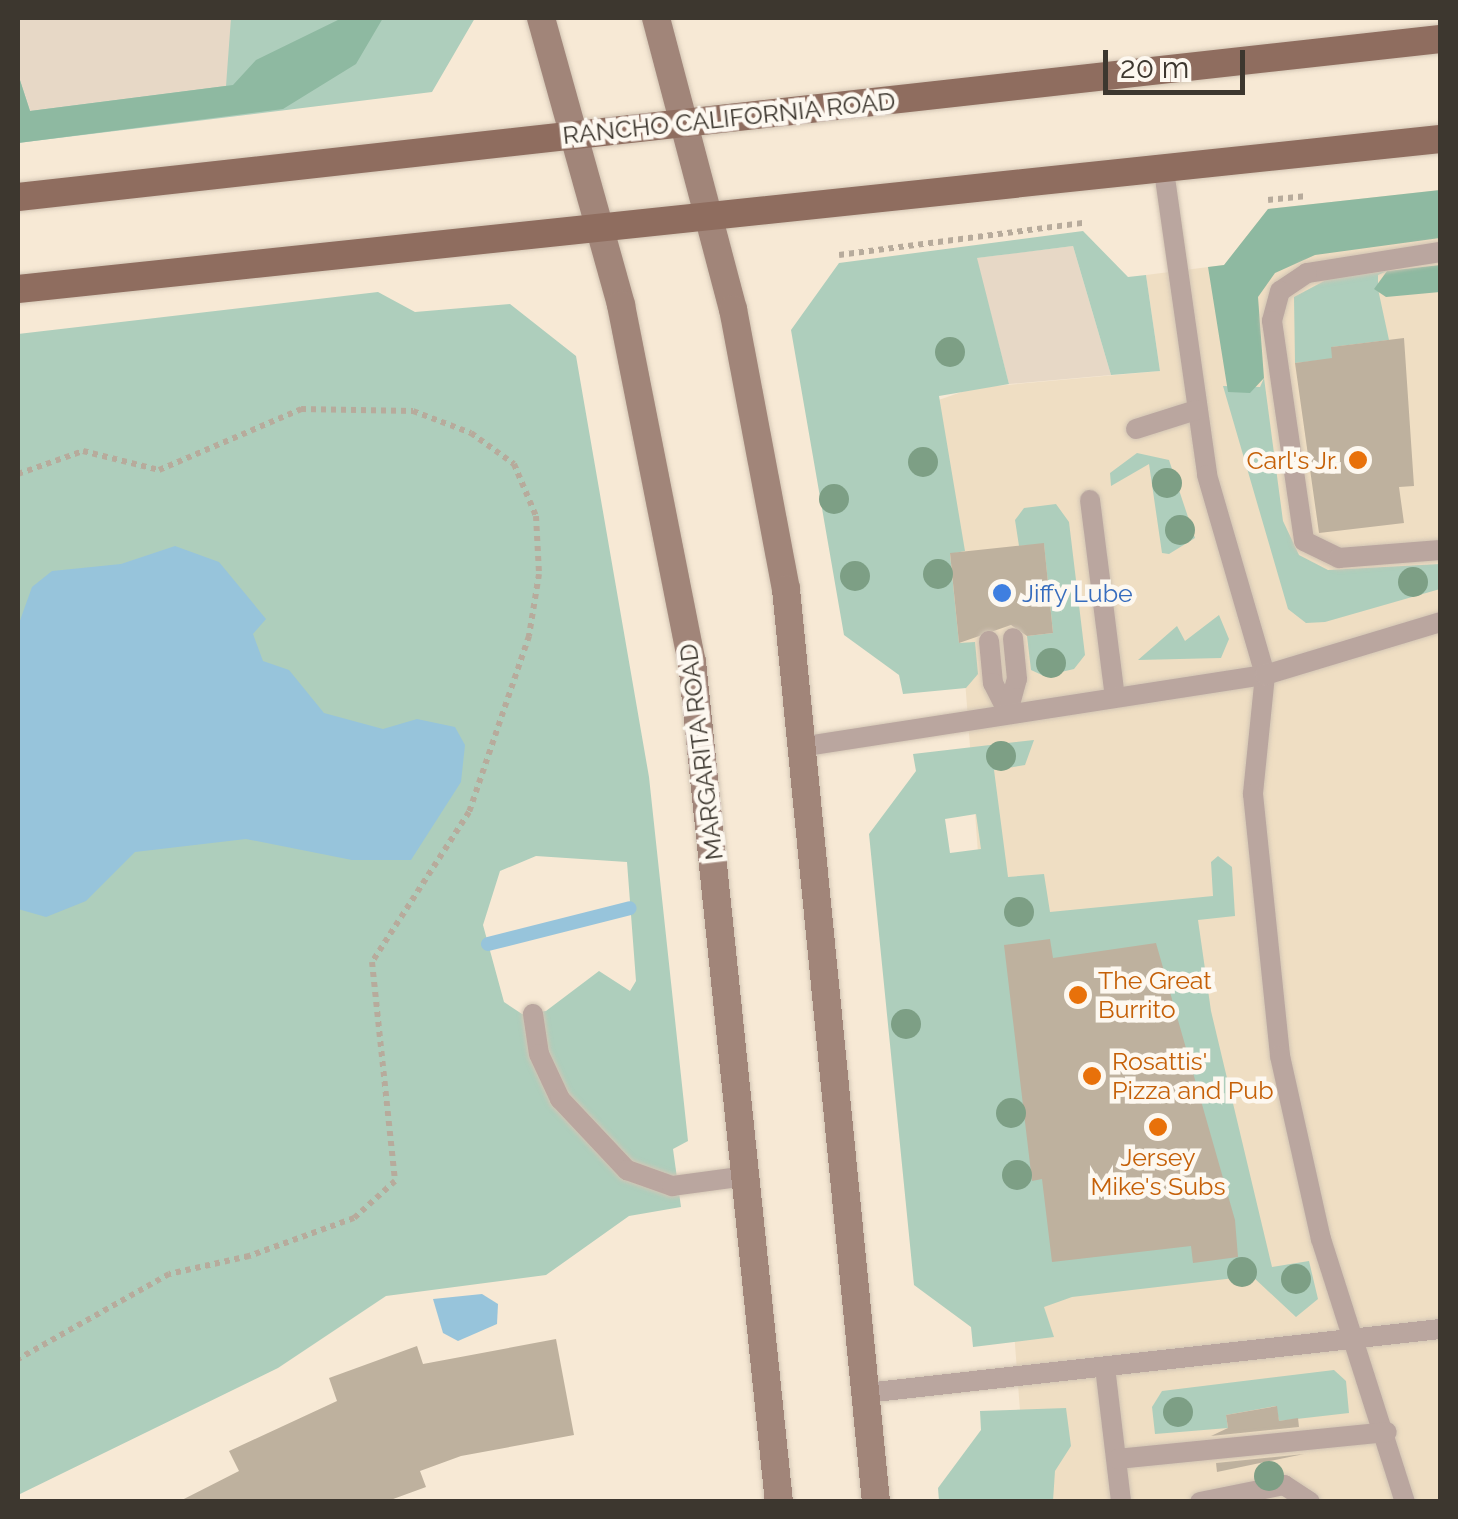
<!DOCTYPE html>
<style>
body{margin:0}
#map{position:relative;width:1458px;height:1519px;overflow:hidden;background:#f7e9d5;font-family:Raleway,sans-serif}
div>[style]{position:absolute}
.built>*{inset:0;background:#efdec3}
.industrial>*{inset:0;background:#e7d8c6}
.green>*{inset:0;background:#aecebc}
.forest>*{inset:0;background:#8eb9a1}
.water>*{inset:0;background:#97c4db}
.stream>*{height:14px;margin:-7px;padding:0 7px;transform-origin:7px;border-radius:7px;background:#97c4db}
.building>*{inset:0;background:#beb19e}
.path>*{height:6px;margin-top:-3px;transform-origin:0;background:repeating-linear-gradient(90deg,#b7ab9c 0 5px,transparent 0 10px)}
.roads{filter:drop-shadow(0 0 2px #d2c5b4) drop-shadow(0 0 2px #d2c5b4)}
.service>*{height:20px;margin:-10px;padding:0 10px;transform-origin:10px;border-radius:10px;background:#baa69f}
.secondary>*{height:28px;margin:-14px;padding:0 14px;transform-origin:14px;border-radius:14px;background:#a18579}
.primary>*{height:28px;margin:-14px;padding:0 14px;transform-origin:14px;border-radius:14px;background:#8f6d5f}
.trees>*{width:30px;height:30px;margin:-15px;border-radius:50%;background:#7d9f85}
.dots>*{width:28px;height:28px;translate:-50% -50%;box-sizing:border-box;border:5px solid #fdf8f0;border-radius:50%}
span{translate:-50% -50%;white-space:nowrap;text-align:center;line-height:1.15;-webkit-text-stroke:9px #fdf8f0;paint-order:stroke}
.street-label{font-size:25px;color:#3d372f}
.food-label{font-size:25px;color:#c56008}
.right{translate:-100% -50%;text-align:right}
.left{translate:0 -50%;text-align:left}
.shop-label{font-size:25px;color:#366cbe}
.frame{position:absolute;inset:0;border:20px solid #3d372f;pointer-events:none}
.scale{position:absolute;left:1103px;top:50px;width:142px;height:45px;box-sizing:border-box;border:5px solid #3d372f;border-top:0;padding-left:12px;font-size:30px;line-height:35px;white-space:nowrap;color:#3d372f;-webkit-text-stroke:8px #fdf8f0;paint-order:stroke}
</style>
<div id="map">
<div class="built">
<i style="clip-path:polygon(1440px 190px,1440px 1501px,1013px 1501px,1020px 1411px,965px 680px,910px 410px,973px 388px,1160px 371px,1146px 275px,1224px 265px,1268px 209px)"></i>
</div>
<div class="industrial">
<i style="clip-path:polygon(18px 18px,456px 18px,461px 32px,18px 136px)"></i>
<i style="clip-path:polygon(1073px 246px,1111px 375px,1009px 384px,976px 258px)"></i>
</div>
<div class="green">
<i style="clip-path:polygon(231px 18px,475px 18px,432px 92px,18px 143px,18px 74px,30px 111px,226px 86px)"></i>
<i style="clip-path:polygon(1083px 231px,1128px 277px,1146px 275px,1160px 371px,1111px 375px,1073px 246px,977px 258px,1009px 384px,939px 396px,965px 551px,950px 554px,959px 643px,975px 642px,978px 674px,966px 688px,903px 694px,899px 675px,844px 635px,791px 330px,839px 263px)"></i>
<i style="clip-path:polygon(1387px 271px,1378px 275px,1378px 289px,1389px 340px,1332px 347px,1332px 359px,1295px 363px,1294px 297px,1328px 279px)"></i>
<i style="clip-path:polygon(evenodd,378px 292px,415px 312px,510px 304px,576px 356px,649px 777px,688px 1141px,673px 1149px,681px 1207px,629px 1216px,546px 1275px,386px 1296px,278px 1368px,18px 1495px,18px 334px,378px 292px,536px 856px,627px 862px,636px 981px,630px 991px,599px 971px,546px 1011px,522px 1014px,504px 1002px,483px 925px,500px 871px,536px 856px)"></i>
<i style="clip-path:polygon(1264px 378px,1283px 521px,1299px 555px,1328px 570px,1440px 564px,1440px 589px,1325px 622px,1306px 623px,1288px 609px,1223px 386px,1260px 387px)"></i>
<i style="clip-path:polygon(1137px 453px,1169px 460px,1195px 538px,1169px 554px,1162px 553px,1149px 464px,1111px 486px,1110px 473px)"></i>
<i style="clip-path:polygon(1056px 504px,1069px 522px,1085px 655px,1074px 669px,1044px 676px,1031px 670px,1027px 636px,1053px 633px,1044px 544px,1019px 546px,1015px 520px,1024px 508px)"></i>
<i style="clip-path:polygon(1219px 615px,1229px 639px,1221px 658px,1138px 660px,1177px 626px,1185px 641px)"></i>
<i style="clip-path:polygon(evenodd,1034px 740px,1025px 765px,994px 770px,1008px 877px,1044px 874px,1050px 912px,1213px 896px,1211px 862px,1218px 856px,1232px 867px,1235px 916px,1198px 920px,1211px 1011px,1272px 1267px,1309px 1261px,1318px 1299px,1296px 1317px,1252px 1276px,1072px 1297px,1044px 1307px,1054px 1337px,973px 1347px,971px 1327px,914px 1285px,869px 834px,916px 771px,913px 754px,1034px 740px,976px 814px,981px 849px,950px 853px,945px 819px,976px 814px)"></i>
<i style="clip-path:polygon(1334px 1370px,1346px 1381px,1349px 1413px,1279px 1421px,1276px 1406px,1226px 1415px,1228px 1428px,1155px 1434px,1152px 1407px,1162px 1391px)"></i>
<i style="clip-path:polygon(1066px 1408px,1071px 1446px,1055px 1471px,1053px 1501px,939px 1501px,938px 1488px,981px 1430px,980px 1411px)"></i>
</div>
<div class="forest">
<i style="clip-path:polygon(342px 18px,383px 18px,356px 64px,283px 109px,18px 143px,18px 74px,30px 111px,233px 85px,256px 60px)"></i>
<i style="clip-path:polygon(1440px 190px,1440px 238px,1315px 255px,1275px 273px,1258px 297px,1264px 378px,1250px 393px,1228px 392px,1208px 267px,1224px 265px,1268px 209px)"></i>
<i style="clip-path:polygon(1440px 265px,1440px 292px,1386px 297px,1374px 289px,1387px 271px)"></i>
</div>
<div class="water">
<i style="clip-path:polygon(175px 546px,219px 562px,266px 619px,253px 634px,263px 661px,289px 670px,324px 713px,383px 729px,417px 719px,455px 727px,465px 745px,461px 782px,411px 860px,352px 860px,246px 839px,135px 852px,86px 901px,46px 917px,18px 909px,18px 626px,32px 587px,52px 571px,121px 564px)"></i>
<i style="clip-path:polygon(482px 1294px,498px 1304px,497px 1324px,458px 1341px,443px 1333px,433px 1299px)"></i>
</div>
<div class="stream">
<i style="left:488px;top:944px;width:146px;rotate:-14.2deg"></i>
</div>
<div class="building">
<i style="clip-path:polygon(1404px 338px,1414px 486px,1399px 487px,1404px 523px,1319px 533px,1295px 363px,1332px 358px,1331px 347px)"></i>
<i style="clip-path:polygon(1044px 543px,1053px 633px,1027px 636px,1011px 625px,959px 643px,950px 553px)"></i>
<i style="clip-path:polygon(1050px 939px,1053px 958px,1156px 943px,1235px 1220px,1238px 1257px,1193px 1263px,1191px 1246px,1052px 1262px,1042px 1179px,1032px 1181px,1004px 945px)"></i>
<i style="clip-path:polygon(556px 1339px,574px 1435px,461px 1456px,420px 1471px,426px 1487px,385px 1502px,178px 1502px,239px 1471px,229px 1451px,337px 1401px,329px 1378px,417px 1346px,423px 1364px)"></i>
<i style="clip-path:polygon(1277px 1406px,1279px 1421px,1298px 1418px,1299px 1427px,1211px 1436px,1228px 1428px,1226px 1415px)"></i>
<i style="clip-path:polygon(1304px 1454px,1217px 1472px,1216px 1463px)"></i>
</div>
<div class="path">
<i style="left:1268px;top:200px;width:39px;rotate:-6deg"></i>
<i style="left:839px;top:255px;width:246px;rotate:-7.5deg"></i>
<i style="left:18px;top:474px;width:69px;rotate:-19.5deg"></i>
<i style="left:83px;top:451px;width:78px;rotate:14deg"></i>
<i style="left:159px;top:470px;width:155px;rotate:-23.2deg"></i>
<i style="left:301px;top:409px;width:112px;rotate:1deg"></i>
<i style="left:413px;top:411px;width:62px;rotate:20.8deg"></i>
<i style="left:471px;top:433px;width:53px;rotate:35.8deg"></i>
<i style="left:514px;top:464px;width:56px;rotate:67.1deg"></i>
<i style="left:536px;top:516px;width:58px;rotate:87deg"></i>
<i style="left:539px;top:574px;width:63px;rotate:99.2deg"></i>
<i style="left:529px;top:636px;width:186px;rotate:108.8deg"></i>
<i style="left:469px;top:812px;width:179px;rotate:122.9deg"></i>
<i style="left:372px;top:962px;width:220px;rotate:84deg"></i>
<i style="left:395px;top:1181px;width:55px;rotate:137.9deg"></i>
<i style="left:354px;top:1218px;width:112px;rotate:160.1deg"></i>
<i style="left:249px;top:1256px;width:82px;rotate:167.3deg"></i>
<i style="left:169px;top:1274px;width:173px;rotate:150.6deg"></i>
</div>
<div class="roads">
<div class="service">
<i style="left:1164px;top:171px;width:307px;rotate:81.9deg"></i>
<i style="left:1207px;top:475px;width:208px;rotate:73.8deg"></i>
<i style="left:1265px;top:675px;width:120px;rotate:95.8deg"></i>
<i style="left:1253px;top:794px;width:263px;rotate:84.1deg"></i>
<i style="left:1280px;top:1056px;width:188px;rotate:77.4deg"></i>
<i style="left:1321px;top:1239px;width:276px;rotate:72.3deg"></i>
<i style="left:1440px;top:252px;width:135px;rotate:171deg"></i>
<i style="left:1307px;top:273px;width:32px;rotate:146deg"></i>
<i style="left:1280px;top:291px;width:31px;rotate:105deg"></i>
<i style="left:1272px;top:321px;width:222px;rotate:81.7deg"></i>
<i style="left:1304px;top:541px;width:39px;rotate:26deg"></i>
<i style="left:1339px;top:558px;width:101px;rotate:-4.5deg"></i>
<i style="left:1136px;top:429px;width:63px;rotate:-17.6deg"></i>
<i style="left:1090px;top:500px;width:199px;rotate:82.8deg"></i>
<i style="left:989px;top:641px;width:42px;rotate:84.6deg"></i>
<i style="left:993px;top:683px;width:33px;rotate:63deg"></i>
<i style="left:1008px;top:712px;width:34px;rotate:-75deg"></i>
<i style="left:1017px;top:679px;width:41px;rotate:-95.6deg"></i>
<i style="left:806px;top:746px;width:464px;rotate:-8.8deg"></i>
<i style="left:1265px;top:675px;width:183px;rotate:-16.8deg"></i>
<i style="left:533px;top:1014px;width:40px;rotate:81.5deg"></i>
<i style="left:539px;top:1054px;width:50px;rotate:65deg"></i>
<i style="left:560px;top:1099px;width:98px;rotate:46.7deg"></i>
<i style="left:627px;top:1170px;width:48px;rotate:19.6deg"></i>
<i style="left:672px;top:1186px;width:75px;rotate:-7.7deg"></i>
<i style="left:1105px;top:1367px;width:136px;rotate:83.2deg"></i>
<i style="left:866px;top:1393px;width:578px;rotate:-6.36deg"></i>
<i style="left:1117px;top:1459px;width:271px;rotate:-5.7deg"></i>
<i style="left:1200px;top:1502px;width:86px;rotate:-11.4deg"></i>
<i style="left:1284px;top:1485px;width:31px;rotate:33deg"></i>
</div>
<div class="secondary">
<i style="left:541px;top:18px;width:298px;rotate:74.4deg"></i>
<i style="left:621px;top:305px;width:364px;rotate:78.8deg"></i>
<i style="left:692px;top:662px;width:844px;rotate:84.09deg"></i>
<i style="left:656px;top:18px;width:301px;rotate:75.2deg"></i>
<i style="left:733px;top:309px;width:285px;rotate:79.3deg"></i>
<i style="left:786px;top:589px;width:917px;rotate:84.37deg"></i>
</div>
<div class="primary">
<i style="left:18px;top:197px;width:1431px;rotate:-6.34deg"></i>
<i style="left:18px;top:289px;width:1430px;rotate:-6.02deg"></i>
</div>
</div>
<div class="trees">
<i style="left:950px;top:352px"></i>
<i style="left:923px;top:462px"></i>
<i style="left:1167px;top:483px"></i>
<i style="left:834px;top:499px"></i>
<i style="left:1180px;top:530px"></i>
<i style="left:938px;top:574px"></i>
<i style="left:855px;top:576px"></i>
<i style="left:1413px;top:582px"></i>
<i style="left:1051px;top:663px"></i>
<i style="left:1001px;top:756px"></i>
<i style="left:1019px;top:912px"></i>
<i style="left:906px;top:1024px"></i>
<i style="left:1011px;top:1113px"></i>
<i style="left:1017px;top:1175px"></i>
<i style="left:1242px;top:1272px"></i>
<i style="left:1296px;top:1279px"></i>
<i style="left:1178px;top:1412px"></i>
<i style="left:1269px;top:1476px"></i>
</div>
<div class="dots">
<i style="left:1358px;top:460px;background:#e8710a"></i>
<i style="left:1002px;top:593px;background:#3f7fe0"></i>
<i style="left:1078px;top:995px;background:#e8710a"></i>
<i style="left:1092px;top:1076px;background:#e8710a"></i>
<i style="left:1158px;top:1127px;background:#e8710a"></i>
</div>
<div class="street-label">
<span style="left:729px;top:118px;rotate:-6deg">RANCHO CALIFORNIA ROAD</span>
<span style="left:701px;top:752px;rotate:-97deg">MARGARITA ROAD</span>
</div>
<div class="food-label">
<span class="right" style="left:1338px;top:460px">Carl's Jr.</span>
<span class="left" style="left:1098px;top:995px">The Great<br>Burrito</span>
<span class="left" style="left:1112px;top:1076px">Rosattis'<br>Pizza and Pub</span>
<span style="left:1158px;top:1172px">Jersey<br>Mike's Subs</span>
</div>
<div class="shop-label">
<span class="left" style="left:1022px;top:593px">Jiffy Lube</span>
</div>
<div class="frame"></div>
<div class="scale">20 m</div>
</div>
